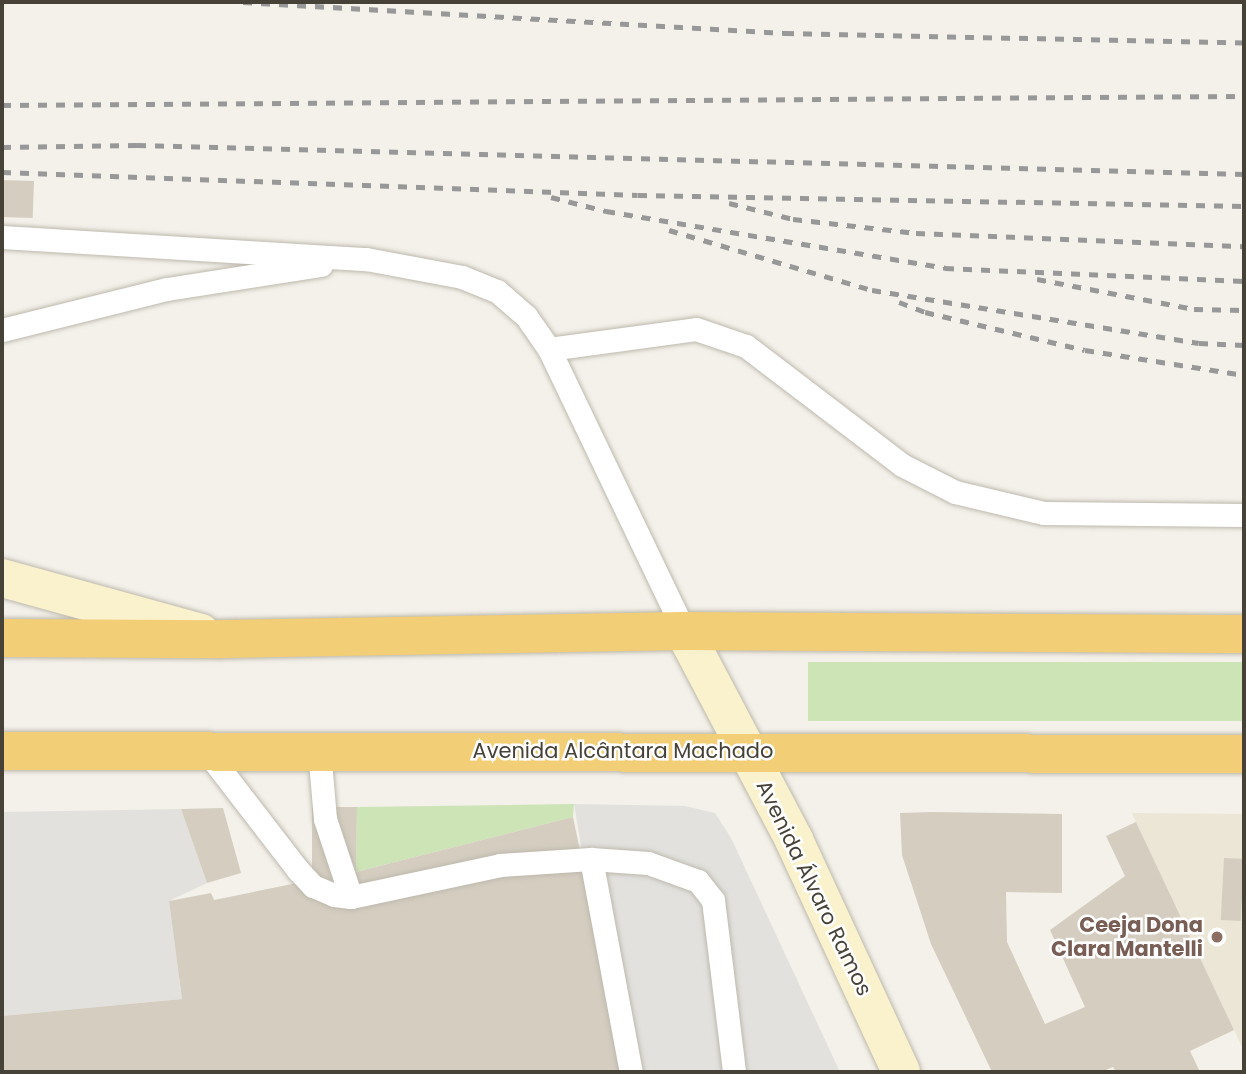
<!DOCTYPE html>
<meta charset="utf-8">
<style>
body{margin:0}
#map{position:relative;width:1246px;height:1074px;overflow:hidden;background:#f3f1ea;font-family:Poppins,sans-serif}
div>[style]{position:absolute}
.education>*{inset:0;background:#ebe6d5}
.green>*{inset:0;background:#cde4b6;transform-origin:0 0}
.parking>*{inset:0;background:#e2e1de}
.building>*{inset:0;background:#d4cdc0;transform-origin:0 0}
.roads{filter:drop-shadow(0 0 2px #beb9ad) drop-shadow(0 0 2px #beb9ad)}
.lane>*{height:23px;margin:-11.5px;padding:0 11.5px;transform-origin:11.5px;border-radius:11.5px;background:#fff}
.secondary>*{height:38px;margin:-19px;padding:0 19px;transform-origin:19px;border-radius:19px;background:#faf1cd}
.highway>*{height:38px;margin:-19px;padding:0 19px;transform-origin:19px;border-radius:19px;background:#f2ce76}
.rail>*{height:5px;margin-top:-2.5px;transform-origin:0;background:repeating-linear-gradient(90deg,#989898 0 9px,transparent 0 18px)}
.dots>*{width:19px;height:19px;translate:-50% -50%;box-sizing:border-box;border:4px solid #fff;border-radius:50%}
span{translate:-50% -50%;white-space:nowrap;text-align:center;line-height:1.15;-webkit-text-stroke:5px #fff;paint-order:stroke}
.street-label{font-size:21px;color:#474238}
.education-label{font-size:21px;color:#785e54;font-weight:700}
.right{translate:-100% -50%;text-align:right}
.frame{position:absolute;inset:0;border:4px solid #474238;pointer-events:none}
</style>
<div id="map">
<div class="education">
<i style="clip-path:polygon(1132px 813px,1244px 814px,1244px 1051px,1136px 822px)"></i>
</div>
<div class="green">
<i style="left:808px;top:662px;width:436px;height:59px"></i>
<i style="clip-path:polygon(574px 804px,573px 817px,356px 872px,357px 807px)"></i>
</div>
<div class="parking">
<i style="clip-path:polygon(574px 804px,685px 806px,715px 813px,731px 838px,840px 1072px,619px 1072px)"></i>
<i style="clip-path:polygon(181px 809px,207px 883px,169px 901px,182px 999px,2px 1016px,2px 812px)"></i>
</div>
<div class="building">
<i style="left:2px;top:180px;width:32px;height:37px;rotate:2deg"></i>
<i style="clip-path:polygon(312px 807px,357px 807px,356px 872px,573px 817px,626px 1072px,2px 1072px,2px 1016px,182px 999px,169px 901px,211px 893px,214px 900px,312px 880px)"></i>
<i style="clip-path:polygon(223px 808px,241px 873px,207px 883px,181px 809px)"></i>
<i style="clip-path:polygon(932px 812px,1062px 814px,1062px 893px,1006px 892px,1007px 942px,1045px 1024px,1085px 1007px,1050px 930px,1125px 876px,1106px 836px,1136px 822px,1234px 1030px,1190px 1051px,1200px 1072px,1116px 1072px,1113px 1067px,1101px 1072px,992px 1072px,931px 944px,902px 855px,900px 813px)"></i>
<i style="left:1224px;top:858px;width:20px;height:62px;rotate:3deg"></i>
</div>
<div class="roads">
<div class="lane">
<i style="left:2px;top:237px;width:365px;rotate:3.5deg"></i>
<i style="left:366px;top:259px;width:98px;rotate:10.6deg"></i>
<i style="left:462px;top:277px;width:38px;rotate:22deg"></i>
<i style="left:497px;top:291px;width:38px;rotate:41deg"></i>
<i style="left:526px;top:316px;width:40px;rotate:55.1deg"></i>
<i style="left:549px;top:349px;width:313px;rotate:64.4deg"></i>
<i style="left:2px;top:330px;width:170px;rotate:-14deg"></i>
<i style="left:167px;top:289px;width:156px;rotate:-8.9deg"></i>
<i style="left:549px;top:349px;width:148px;rotate:-7.7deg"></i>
<i style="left:696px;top:329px;width:53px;rotate:18.8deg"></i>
<i style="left:746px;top:346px;width:196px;rotate:37.3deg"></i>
<i style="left:902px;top:465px;width:59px;rotate:27deg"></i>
<i style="left:955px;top:492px;width:91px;rotate:13.3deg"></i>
<i style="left:1044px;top:513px;width:200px;rotate:0.6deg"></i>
<i style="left:319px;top:750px;width:69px;rotate:85deg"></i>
<i style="left:325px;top:819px;width:82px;rotate:71.6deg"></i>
<i style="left:207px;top:752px;width:149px;rotate:52.4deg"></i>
<i style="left:298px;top:870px;width:22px;rotate:47deg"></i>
<i style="left:313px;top:886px;width:23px;rotate:23deg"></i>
<i style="left:334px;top:895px;width:17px;rotate:7deg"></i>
<i style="left:351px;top:897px;width:152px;rotate:-12.1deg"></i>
<i style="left:500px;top:865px;width:91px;rotate:-3.8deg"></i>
<i style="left:591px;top:859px;width:57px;rotate:4deg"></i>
<i style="left:648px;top:863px;width:53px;rotate:19.8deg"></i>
<i style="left:698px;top:881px;width:24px;rotate:52deg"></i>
<i style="left:713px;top:900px;width:173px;rotate:83deg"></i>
<i style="left:591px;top:859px;width:217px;rotate:79.4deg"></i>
</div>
<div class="secondary">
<i style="left:2px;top:578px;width:206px;rotate:15.4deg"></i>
<i style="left:684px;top:631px;width:236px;rotate:62.2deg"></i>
<i style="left:794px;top:840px;width:255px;rotate:65.2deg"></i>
</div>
<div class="highway">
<i style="left:2px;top:638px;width:221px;rotate:0.3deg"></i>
<i style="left:223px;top:639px;width:461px;rotate:-1deg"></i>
<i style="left:684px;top:631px;width:560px;rotate:0.31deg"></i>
<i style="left:2px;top:751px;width:1242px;rotate:0.14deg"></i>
</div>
</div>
<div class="rail">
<i style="left:243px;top:2px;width:543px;rotate:3.27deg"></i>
<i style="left:785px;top:33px;width:459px;rotate:1.2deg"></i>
<i style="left:2px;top:105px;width:1242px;rotate:-0.42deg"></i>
<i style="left:2px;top:147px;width:135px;rotate:-0.8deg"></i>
<i style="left:137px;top:145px;width:1107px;rotate:1.5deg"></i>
<i style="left:2px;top:172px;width:636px;rotate:2.07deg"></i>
<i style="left:638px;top:195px;width:606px;rotate:1.04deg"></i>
<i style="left:551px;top:197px;width:57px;rotate:14.3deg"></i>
<i style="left:606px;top:211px;width:344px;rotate:9.5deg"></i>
<i style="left:945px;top:268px;width:299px;rotate:2.5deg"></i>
<i style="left:729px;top:203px;width:66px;rotate:14deg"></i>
<i style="left:793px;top:219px;width:124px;rotate:6.5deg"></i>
<i style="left:916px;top:233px;width:328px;rotate:2.3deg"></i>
<i style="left:669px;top:230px;width:212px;rotate:16.5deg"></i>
<i style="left:872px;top:290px;width:331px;rotate:9.2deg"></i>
<i style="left:1199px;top:343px;width:45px;rotate:2.5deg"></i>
<i style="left:1037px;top:279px;width:160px;rotate:10.8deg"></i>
<i style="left:1194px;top:309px;width:50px;rotate:1.1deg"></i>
<i style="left:899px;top:302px;width:28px;rotate:21deg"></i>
<i style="left:925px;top:312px;width:164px;rotate:13.4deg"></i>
<i style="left:1085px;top:350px;width:161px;rotate:8.9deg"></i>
</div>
<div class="dots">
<i style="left:1217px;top:937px;background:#8d6e63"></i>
</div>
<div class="street-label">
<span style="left:623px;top:751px">Avenida Alcântara Machado</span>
<span style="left:814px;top:888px;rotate:64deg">Avenida Álvaro Ramos</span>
</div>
<div class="education-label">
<span class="right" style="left:1203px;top:937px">Ceeja Dona<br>Clara Mantelli</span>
</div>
<div class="frame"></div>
</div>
